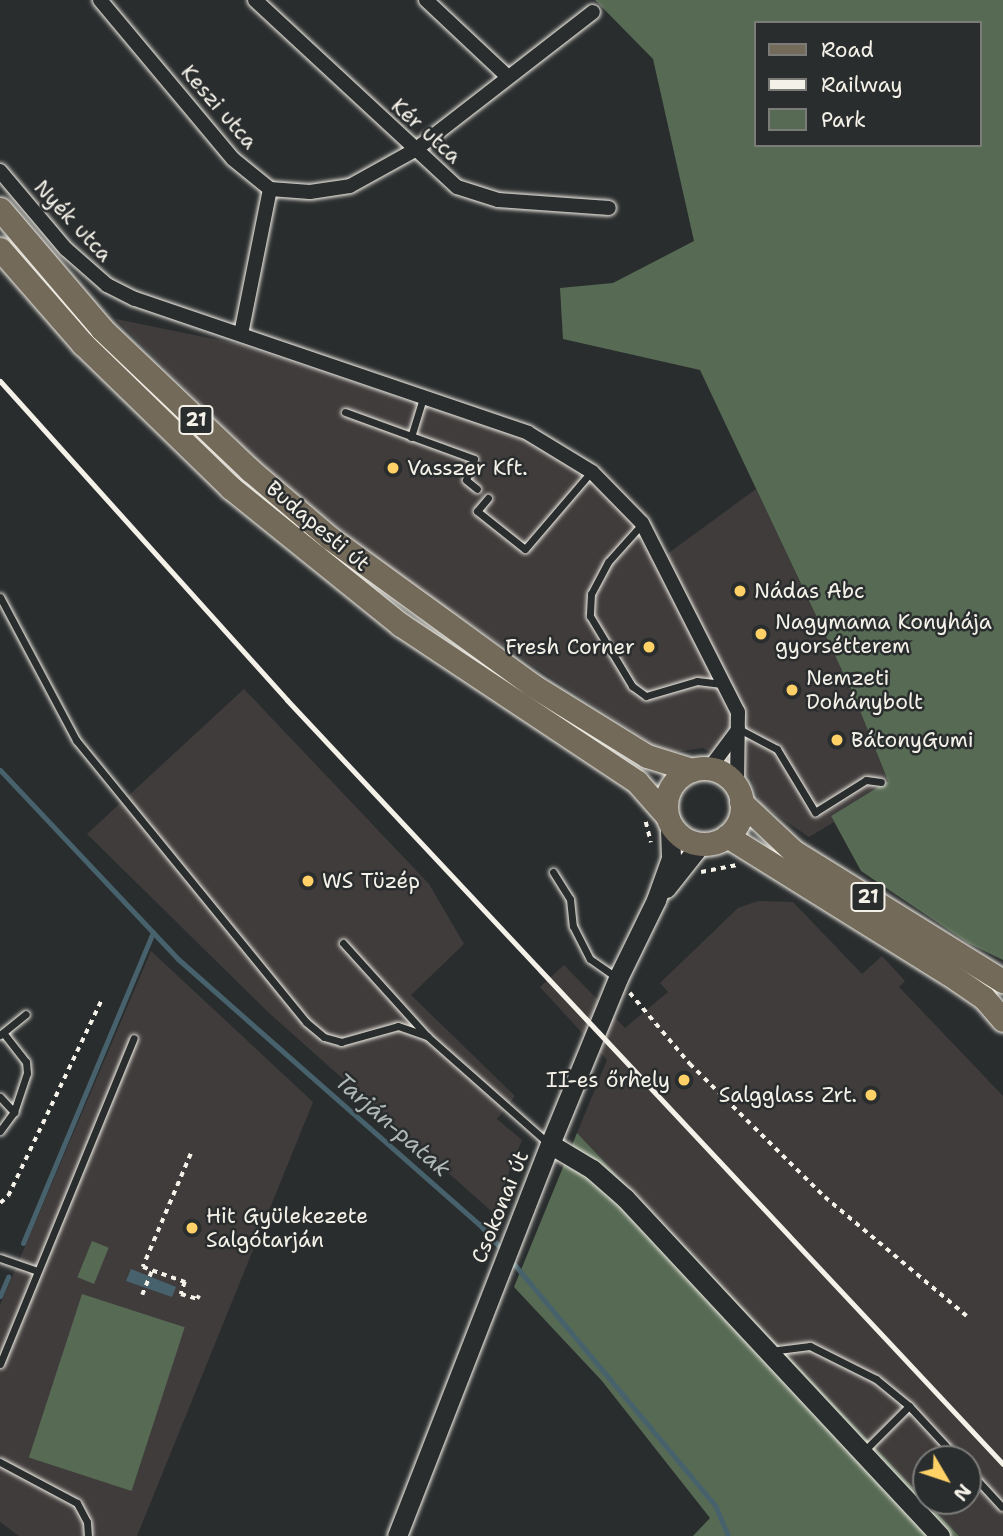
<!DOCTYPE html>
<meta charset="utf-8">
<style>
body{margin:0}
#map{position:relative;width:1003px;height:1536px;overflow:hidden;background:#2a2d2e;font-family:"Shantell Sans",sans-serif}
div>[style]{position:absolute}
.built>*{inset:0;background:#403c3c}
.green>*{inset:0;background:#576a54;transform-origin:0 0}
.water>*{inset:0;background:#47626c}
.stream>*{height:5px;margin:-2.5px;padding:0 2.5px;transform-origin:2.5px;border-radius:2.5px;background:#47626c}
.path>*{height:3.5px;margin-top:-1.75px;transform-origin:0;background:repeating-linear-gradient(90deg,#f4f1e8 0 5px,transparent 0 10px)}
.roads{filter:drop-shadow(0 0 2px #f4f1e8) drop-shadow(0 0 2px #f4f1e8)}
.lane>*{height:7px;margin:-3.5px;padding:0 3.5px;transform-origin:3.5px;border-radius:3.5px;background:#2a2d2e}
.street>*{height:14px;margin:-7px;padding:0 7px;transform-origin:7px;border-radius:7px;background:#2a2d2e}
.secondary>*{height:19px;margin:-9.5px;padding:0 9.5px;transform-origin:9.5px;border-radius:9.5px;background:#2a2d2e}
.primary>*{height:23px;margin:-11.5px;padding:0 11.5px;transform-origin:11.5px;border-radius:11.5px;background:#746a5a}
.primary>.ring{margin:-11.5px;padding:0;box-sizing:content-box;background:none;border:23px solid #746a5a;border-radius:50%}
.rail>*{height:5px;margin:-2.5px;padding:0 2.5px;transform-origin:2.5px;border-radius:2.5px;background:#f4f1e8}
.dots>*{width:19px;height:19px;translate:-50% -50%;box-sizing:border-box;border:4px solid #2a2d2e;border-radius:50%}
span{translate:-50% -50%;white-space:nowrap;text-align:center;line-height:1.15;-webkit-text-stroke:5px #2a2d2e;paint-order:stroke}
.shield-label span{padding:2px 5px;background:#2a2d2e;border:2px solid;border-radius:5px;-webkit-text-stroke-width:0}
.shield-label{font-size:19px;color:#f4f1e8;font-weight:700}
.street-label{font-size:21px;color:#f4f1e8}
.poi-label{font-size:21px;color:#f4f1e8}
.left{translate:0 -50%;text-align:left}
.right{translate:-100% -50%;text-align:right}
.water-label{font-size:23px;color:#afb8b6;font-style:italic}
.legend{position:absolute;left:754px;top:21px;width:228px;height:126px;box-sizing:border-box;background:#2a2d2e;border:2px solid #7b7b78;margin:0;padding:9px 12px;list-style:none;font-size:21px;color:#f4f1e8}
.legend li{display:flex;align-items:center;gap:14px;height:35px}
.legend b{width:35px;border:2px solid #7b7b78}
.north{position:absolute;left:912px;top:1445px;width:70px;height:70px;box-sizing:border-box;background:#2a2d2e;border:2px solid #7b7b78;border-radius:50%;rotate:129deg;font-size:19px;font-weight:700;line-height:28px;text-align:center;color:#f4f1e8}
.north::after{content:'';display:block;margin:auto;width:24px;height:32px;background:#ffd166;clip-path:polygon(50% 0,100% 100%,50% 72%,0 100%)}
</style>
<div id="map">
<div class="built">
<i style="clip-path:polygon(116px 319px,238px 344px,524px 439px,593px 481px,617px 503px,642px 536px,655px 563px,756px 489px,855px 698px,888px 781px,831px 816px,834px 822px,809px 837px,760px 804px,751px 778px,703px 748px,675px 752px,655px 746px,423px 593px,323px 515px,253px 456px)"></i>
<i style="clip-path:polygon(244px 689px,429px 884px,464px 944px,411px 995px,515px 1096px,497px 1119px,522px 1140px,505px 1182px,499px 1218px,268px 1012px,87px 834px)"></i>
<i style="clip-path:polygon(evenodd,758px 901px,793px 902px,862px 974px,882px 956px,905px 981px,899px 987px,1003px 1096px,1003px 1536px,959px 1536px,577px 1133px,607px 1060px,540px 987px,564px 965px,625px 1028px,668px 992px,660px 983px,738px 908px,758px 901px,926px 1459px,968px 1459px,968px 1501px,926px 1501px,926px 1459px)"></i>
<i style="clip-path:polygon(151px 951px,313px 1102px,137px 1536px,19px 1536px,0 1522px,0 1305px)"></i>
</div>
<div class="green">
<i style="clip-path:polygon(evenodd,595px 0,1003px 0,1003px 960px,968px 943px,861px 871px,831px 816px,888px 781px,855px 698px,700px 370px,563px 339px,560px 288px,613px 283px,694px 241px,653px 59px,595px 0,756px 23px,980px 23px,980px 145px,756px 145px,756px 23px)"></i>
<i style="clip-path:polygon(577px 1133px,959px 1536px,693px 1536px,710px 1518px,602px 1381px,514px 1287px)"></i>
<i style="left:92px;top:1241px;width:18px;height:39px;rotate:22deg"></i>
<i style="left:82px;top:1294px;width:108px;height:172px;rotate:18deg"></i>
</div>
<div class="water">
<i style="clip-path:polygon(131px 1269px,176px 1287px,172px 1297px,126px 1281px)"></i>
</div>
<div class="stream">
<i style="left:0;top:770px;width:260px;rotate:46.7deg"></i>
<i style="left:178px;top:959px;width:401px;rotate:41.4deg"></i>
<i style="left:479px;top:1224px;width:36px;rotate:48deg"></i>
<i style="left:23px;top:1243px;width:337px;rotate:-67.3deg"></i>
<i style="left:509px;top:1258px;width:322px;rotate:50.2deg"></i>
<i style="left:715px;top:1505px;width:34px;rotate:67deg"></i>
<i style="left:0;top:1296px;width:21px;rotate:-67deg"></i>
</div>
<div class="path">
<i style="left:646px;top:822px;width:21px;rotate:76deg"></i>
<i style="left:701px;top:872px;width:38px;rotate:-11deg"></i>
<i style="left:630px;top:993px;width:93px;rotate:49.8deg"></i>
<i style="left:690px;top:1064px;width:190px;rotate:44.6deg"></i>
<i style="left:825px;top:1197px;width:185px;rotate:40deg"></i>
<i style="left:191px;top:1154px;width:123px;rotate:113deg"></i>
<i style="left:143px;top:1267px;width:45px;rotate:19.7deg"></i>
<i style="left:185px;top:1282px;width:13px;rotate:108deg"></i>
<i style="left:181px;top:1294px;width:17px;rotate:17deg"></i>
<i style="left:197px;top:1299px;width:4px;rotate:-63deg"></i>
<i style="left:0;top:1203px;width:11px;rotate:-41deg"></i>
<i style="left:8px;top:1196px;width:218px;rotate:-64.5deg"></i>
<i style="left:142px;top:1295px;width:27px;rotate:-68deg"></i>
</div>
<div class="roads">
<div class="lane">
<i style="left:345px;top:412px;width:137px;rotate:20deg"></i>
<i style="left:474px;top:459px;width:22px;rotate:111deg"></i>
<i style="left:466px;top:480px;width:14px;rotate:39deg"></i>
<i style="left:411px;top:437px;width:41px;rotate:-72.9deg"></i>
<i style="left:488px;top:498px;width:17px;rotate:130deg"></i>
<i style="left:477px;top:511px;width:61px;rotate:38.4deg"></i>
<i style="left:525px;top:549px;width:101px;rotate:-49.4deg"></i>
<i style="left:642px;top:524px;width:51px;rotate:131.8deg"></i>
<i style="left:608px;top:562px;width:36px;rotate:118deg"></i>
<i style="left:591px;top:594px;width:22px;rotate:93deg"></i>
<i style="left:590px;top:616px;width:82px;rotate:59deg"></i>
<i style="left:632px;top:686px;width:17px;rotate:36deg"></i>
<i style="left:646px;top:696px;width:53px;rotate:-16.4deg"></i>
<i style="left:697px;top:681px;width:23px;rotate:7deg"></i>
<i style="left:0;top:597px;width:162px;rotate:62deg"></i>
<i style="left:76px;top:740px;width:364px;rotate:50.8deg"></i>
<i style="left:306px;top:1022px;width:23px;rotate:40deg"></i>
<i style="left:324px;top:1037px;width:18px;rotate:16deg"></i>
<i style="left:341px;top:1042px;width:59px;rotate:-15.7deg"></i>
<i style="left:398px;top:1026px;width:31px;rotate:19deg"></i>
<i style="left:739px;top:729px;width:43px;rotate:27.8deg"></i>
<i style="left:777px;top:749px;width:74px;rotate:58.9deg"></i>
<i style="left:815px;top:812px;width:60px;rotate:-32.1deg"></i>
<i style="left:866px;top:780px;width:15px;rotate:8deg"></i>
<i style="left:553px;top:872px;width:32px;rotate:58deg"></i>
<i style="left:570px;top:899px;width:27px;rotate:84deg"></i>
<i style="left:573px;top:926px;width:37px;rotate:63deg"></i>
<i style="left:590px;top:959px;width:33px;rotate:35deg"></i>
<i style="left:343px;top:943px;width:125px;rotate:47.9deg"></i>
<i style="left:427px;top:1036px;width:162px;rotate:41.5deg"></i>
<i style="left:0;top:1035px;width:33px;rotate:-39deg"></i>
<i style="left:0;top:1097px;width:21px;rotate:47deg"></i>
<i style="left:0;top:1131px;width:24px;rotate:-54deg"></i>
<i style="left:14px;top:1112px;width:41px;rotate:-71.6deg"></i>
<i style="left:27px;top:1073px;width:11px;rotate:-95deg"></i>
<i style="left:26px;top:1062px;width:37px;rotate:-128deg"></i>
<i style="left:0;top:1258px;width:39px;rotate:19deg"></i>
<i style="left:770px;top:1351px;width:40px;rotate:-7.1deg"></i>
<i style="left:810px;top:1346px;width:74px;rotate:26.6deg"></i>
<i style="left:876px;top:1379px;width:43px;rotate:39.3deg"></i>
<i style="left:909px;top:1406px;width:65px;rotate:135deg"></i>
<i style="left:0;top:1364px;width:352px;rotate:-67.7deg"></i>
<i style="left:909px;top:1406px;width:72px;rotate:47.2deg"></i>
<i style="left:0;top:1462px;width:87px;rotate:28deg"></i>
<i style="left:77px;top:1503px;width:21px;rotate:62deg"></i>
<i style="left:87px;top:1522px;width:14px;rotate:86deg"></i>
<i style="left:968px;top:1470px;width:50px;rotate:47.4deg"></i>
</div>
<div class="street">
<i style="left:100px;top:0;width:207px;rotate:50.1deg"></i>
<i style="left:233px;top:159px;width:48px;rotate:39deg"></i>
<i style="left:270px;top:189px;width:40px;rotate:4.3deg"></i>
<i style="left:310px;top:192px;width:40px;rotate:-8.5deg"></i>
<i style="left:350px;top:186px;width:74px;rotate:-29deg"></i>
<i style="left:415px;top:150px;width:225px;rotate:-37.8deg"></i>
<i style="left:255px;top:0;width:275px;rotate:42.8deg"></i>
<i style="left:457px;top:187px;width:43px;rotate:17.6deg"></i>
<i style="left:498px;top:200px;width:111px;rotate:4.1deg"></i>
<i style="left:426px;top:0;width:112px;rotate:43.2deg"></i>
<i style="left:0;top:171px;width:102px;rotate:49.8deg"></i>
<i style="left:66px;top:249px;width:55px;rotate:41.3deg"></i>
<i style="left:107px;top:285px;width:31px;rotate:27deg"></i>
<i style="left:135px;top:299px;width:415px;rotate:18.8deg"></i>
<i style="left:528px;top:433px;width:75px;rotate:31.4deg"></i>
<i style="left:592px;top:472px;width:71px;rotate:45.6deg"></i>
<i style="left:642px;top:523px;width:212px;rotate:63.1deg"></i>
<i style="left:738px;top:712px;width:75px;rotate:90.8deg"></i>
<i style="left:241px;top:334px;width:148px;rotate:-78.7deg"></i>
<i style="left:709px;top:769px;width:49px;rotate:-53.4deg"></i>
</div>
<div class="secondary">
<i style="left:666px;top:888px;width:56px;rotate:-51.5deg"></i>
<i style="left:550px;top:1144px;width:49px;rotate:30.8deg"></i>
<i style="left:592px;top:1169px;width:44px;rotate:41.3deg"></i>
<i style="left:625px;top:1198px;width:462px;rotate:47deg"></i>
<i style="left:397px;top:1536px;width:421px;rotate:-68.7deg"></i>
<i style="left:550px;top:1144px;width:179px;rotate:-67.7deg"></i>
<i style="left:618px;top:978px;width:87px;rotate:-64deg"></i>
<i style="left:656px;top:900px;width:45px;rotate:-70.3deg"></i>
<i style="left:671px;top:858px;width:34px;rotate:-92deg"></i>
</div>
<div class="primary">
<i style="left:0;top:209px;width:157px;rotate:49.6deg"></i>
<i style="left:102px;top:329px;width:204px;rotate:43.6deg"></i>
<i style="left:250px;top:470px;width:105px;rotate:40.4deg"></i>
<i style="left:330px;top:538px;width:250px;rotate:36deg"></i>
<i style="left:532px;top:685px;width:135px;rotate:31.7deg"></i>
<i style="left:647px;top:756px;width:47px;rotate:17.3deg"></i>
<i style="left:0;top:249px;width:126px;rotate:48.9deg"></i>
<i style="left:83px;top:344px;width:206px;rotate:44.2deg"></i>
<i style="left:231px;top:488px;width:218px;rotate:38.9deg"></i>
<i style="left:401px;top:625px;width:283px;rotate:33.6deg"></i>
<i style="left:637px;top:782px;width:45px;rotate:48.6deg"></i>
<i class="ring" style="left:666px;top:768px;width:53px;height:53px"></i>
<i style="left:741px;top:802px;width:71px;rotate:43.3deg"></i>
<i style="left:793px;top:851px;width:247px;rotate:31.8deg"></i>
<i style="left:727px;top:836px;width:261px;rotate:31.9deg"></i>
<i style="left:949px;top:974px;width:42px;rotate:34.4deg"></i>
<i style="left:984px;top:998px;width:29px;rotate:49deg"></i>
</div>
</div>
<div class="rail">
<i style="left:0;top:381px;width:429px;rotate:48deg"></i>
<i style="left:287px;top:700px;width:1047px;rotate:46.86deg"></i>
</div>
<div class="dots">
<i style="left:393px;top:468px;background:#ffd166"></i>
<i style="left:740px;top:591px;background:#ffd166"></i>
<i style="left:761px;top:634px;background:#ffd166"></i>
<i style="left:649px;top:647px;background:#ffd166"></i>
<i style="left:792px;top:690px;background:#ffd166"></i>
<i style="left:837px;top:740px;background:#ffd166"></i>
<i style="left:308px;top:881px;background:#ffd166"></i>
<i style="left:684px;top:1080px;background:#ffd166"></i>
<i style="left:871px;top:1095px;background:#ffd166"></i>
<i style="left:192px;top:1228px;background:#ffd166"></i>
</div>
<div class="shield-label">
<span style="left:196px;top:420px">21</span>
<span style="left:868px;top:897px">21</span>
</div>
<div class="street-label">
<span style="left:219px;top:107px;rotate:49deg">Keszi utca</span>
<span style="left:426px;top:131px;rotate:42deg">Kér utca</span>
<span style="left:73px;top:221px;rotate:47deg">Nyék utca</span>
<span style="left:318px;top:526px;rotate:40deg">Budapesti út</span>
<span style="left:500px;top:1207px;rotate:-68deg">Csokonai út</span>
</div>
<div class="poi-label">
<span class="left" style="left:407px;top:468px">Vasszer Kft.</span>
<span class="left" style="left:754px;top:591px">Nádas Abc</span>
<span class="left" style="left:775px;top:634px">Nagymama Konyhája<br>gyorsétterem</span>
<span class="right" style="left:635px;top:647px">Fresh Corner</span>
<span class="left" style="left:806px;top:690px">Nemzeti<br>Dohánybolt</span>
<span class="left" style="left:851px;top:740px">BátonyGumi</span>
<span class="left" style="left:322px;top:881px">WS Tüzép</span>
<span class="right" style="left:670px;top:1080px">II-es őrhely</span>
<span class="right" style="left:857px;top:1095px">Salgglass Zrt.</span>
<span class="left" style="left:206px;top:1228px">Hit Gyülekezete<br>Salgótarján</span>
</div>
<div class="water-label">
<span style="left:393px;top:1125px;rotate:41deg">Tarján-patak</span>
</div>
<ul class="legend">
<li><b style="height:9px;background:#746a5a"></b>Road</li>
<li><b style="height:9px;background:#f4f1e8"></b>Railway</li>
<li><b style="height:19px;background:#576a54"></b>Park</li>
</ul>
<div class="north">N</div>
</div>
